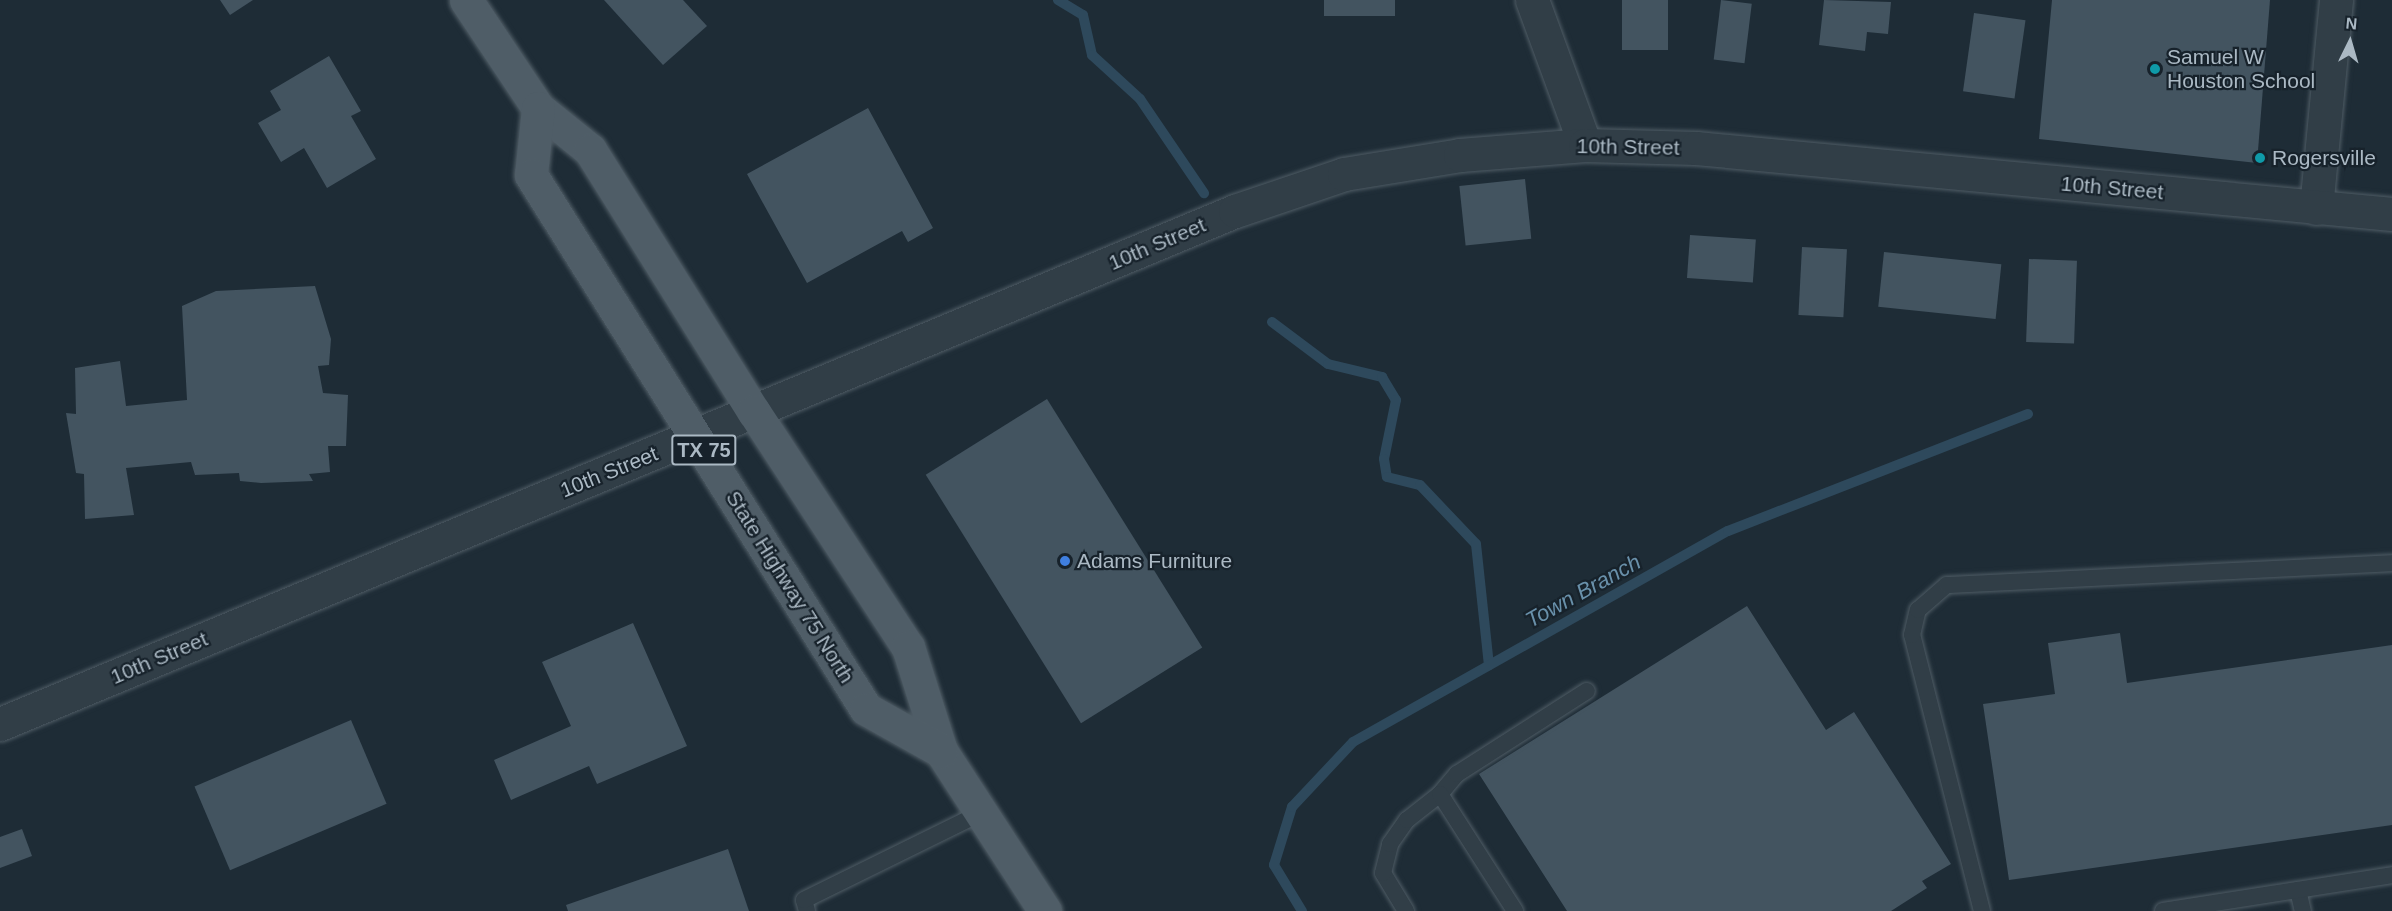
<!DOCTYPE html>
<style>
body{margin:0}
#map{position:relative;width:2392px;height:911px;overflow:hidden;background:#1e2c36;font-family:Arial,sans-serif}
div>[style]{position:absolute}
.stream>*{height:10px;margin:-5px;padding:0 5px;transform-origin:5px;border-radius:5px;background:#2e495c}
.building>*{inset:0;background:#435460;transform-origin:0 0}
.roads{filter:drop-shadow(0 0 2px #4f5c65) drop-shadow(0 0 2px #4f5c65)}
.service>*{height:16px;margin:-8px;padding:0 8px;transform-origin:8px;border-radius:8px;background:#313e47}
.minor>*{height:33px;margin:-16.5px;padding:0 16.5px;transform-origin:16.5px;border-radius:16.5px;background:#313e47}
.primary>*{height:33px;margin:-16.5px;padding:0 16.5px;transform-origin:16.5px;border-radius:16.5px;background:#4f5d67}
.dots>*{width:16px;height:16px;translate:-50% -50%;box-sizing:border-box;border:3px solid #17222b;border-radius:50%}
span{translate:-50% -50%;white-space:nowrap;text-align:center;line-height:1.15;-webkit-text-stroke:4.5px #17222b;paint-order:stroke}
.shield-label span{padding:2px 4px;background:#17222b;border:2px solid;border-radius:4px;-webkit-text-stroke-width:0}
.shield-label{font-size:20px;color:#abb9c4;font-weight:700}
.poi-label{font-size:21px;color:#abb9c4}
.left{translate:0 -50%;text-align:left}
.street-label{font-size:21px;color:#abb9c4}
.water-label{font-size:22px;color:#6990aa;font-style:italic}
.north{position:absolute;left:2320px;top:12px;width:60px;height:60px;-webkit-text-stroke:4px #17222b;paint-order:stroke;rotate:5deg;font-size:16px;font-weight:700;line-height:24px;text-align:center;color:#abb9c4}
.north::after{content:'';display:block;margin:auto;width:21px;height:27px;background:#abb9c4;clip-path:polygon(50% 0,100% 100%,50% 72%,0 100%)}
</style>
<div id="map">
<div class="stream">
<i style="left:1058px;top:0;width:29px;rotate:31deg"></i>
<i style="left:1083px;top:15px;width:41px;rotate:77.3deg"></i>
<i style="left:1092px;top:55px;width:65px;rotate:42.5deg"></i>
<i style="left:1140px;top:99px;width:114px;rotate:55.8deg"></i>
<i style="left:1272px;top:322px;width:70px;rotate:36.9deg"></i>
<i style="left:1328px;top:364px;width:56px;rotate:13.5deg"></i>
<i style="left:1382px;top:377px;width:27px;rotate:59deg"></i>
<i style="left:1396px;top:400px;width:60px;rotate:101.5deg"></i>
<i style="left:1384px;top:459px;width:18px;rotate:81deg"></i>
<i style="left:1387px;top:477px;width:34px;rotate:14deg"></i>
<i style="left:1420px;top:485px;width:81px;rotate:46.5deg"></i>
<i style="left:1476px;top:544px;width:122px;rotate:83.9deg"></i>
<i style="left:1302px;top:911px;width:54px;rotate:-121.3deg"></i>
<i style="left:1274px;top:865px;width:61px;rotate:-72.8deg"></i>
<i style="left:1292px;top:807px;width:89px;rotate:-46.8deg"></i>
<i style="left:1353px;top:742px;width:430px;rotate:-29.4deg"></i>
<i style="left:1728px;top:531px;width:322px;rotate:-21.3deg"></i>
</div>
<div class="building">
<i style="clip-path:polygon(220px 0,253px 0,230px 15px)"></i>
<i style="clip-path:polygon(604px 0,683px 0,707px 26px,663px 65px)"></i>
<i style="left:1324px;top:0;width:71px;height:16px"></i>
<i style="left:1622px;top:0;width:46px;height:50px"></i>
<i style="left:1721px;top:0;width:31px;height:60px;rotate:7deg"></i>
<i style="clip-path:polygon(1824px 0,1891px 2px,1888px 34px,1867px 32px,1865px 51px,1819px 45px)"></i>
<i style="clip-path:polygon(2052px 0,2270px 0,2257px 163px,2039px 139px)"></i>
<i style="left:1974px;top:13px;width:52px;height:79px;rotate:8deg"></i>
<i style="clip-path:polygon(329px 56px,361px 111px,351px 116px,376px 159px,327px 188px,304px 148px,281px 162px,258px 123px,281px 110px,270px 91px)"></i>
<i style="clip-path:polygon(868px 108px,933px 228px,908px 242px,902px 231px,807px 283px,747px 174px)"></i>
<i style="left:1525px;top:179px;width:60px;height:66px;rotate:84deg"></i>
<i style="left:1690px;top:235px;width:66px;height:43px;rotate:4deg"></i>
<i style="left:1802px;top:247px;width:45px;height:68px;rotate:3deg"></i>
<i style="left:1884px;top:252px;width:118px;height:55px;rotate:6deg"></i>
<i style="left:2029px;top:259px;width:48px;height:83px;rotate:2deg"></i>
<i style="clip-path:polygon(315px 286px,331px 339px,329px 365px,318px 366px,323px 393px,348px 395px,346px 446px,328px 446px,330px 472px,309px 474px,313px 481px,261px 483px,240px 481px,239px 473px,195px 475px,191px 462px,126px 468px,134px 515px,85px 519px,84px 474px,76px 473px,66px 413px,76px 414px,75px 368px,120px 361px,126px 406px,187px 400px,182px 306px,216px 291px)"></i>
<i style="left:1047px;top:399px;width:293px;height:143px;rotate:58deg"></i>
<i style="clip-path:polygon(1747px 606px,1826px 730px,1854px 712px,1951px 864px,1922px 881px,1927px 888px,1891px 911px,1567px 911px,1479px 774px)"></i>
<i style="clip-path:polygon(633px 623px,687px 746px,597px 784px,589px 766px,511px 800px,494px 760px,571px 726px,542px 662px)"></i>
<i style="clip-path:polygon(2120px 633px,2127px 683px,2392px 645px,2392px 825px,2009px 880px,1983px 704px,2055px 694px,2048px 643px)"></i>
<i style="left:351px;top:720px;width:91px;height:170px;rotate:67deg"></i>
<i style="clip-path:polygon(22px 829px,32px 856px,0 868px,0 837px)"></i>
<i style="clip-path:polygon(728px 849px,749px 911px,568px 911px,566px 905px)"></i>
</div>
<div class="roads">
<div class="service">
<i style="left:1440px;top:794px;width:26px;rotate:-50deg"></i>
<i style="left:1457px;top:774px;width:154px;rotate:-32.6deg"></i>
<i style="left:2298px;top:890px;width:22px;rotate:77deg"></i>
<i style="left:807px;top:911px;width:11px;rotate:-105deg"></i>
<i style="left:804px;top:900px;width:197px;rotate:-26.2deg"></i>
<i style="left:1406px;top:911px;width:44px;rotate:-121.2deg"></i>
<i style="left:1383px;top:873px;width:30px;rotate:-76deg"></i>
<i style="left:1390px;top:844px;width:29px;rotate:-55deg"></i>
<i style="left:1407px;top:820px;width:42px;rotate:-38.2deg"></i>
<i style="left:1440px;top:794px;width:139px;rotate:57.3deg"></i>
<i style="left:1982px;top:911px;width:285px;rotate:-104.2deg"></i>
<i style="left:1912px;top:635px;width:26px;rotate:-77deg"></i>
<i style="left:1918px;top:610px;width:38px;rotate:-41deg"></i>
<i style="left:1947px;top:585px;width:446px;rotate:-2.8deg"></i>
<i style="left:2163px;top:911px;width:232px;rotate:-8.9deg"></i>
</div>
<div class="minor">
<i style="left:1532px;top:0;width:154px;rotate:69.9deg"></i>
<i style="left:2316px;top:208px;width:209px;rotate:-84.5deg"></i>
<i style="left:0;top:724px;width:1337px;rotate:-22.56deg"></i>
<i style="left:1235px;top:211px;width:115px;rotate:-18.7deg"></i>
<i style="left:1344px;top:174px;width:118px;rotate:-9.3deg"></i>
<i style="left:1460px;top:155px;width:125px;rotate:-4.6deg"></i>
<i style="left:1585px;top:145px;width:111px;rotate:1.5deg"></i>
<i style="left:1696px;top:148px;width:699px;rotate:5.42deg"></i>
</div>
<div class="primary">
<i style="left:466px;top:0;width:130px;rotate:56.3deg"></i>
<i style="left:538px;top:108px;width:67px;rotate:38.9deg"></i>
<i style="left:590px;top:150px;width:309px;rotate:58deg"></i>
<i style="left:754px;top:412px;width:281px;rotate:56.8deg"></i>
<i style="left:908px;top:647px;width:109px;rotate:72.4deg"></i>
<i style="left:941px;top:751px;width:191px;rotate:57deg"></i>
<i style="left:538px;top:108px;width:67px;rotate:96deg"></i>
<i style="left:531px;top:175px;width:630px;rotate:57.9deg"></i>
<i style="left:866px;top:709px;width:86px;rotate:29.2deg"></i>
</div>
</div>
<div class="dots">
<i style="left:2155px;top:69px;background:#0f9aa8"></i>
<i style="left:2260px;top:158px;background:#0f9aa8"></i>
<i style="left:1065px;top:561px;background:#3f7fe0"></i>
</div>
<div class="shield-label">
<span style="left:704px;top:450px">TX 75</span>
</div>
<div class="poi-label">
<span class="left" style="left:2167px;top:69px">Samuel W<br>Houston School</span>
<span class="left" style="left:2272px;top:158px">Rogersville</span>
<span class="left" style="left:1077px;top:561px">Adams Furniture</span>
</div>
<div class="street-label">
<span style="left:1628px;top:147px;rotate:1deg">10th Street</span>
<span style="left:2112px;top:188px;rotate:5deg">10th Street</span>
<span style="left:1157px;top:244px;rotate:-23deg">10th Street</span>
<span style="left:609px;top:472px;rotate:-22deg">10th Street</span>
<span style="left:790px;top:587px;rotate:58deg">State Highway 75 North</span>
<span style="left:159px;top:658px;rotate:-23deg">10th Street</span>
</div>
<div class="water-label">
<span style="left:1583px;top:591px;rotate:-29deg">Town Branch</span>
</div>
<div class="north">N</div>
</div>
